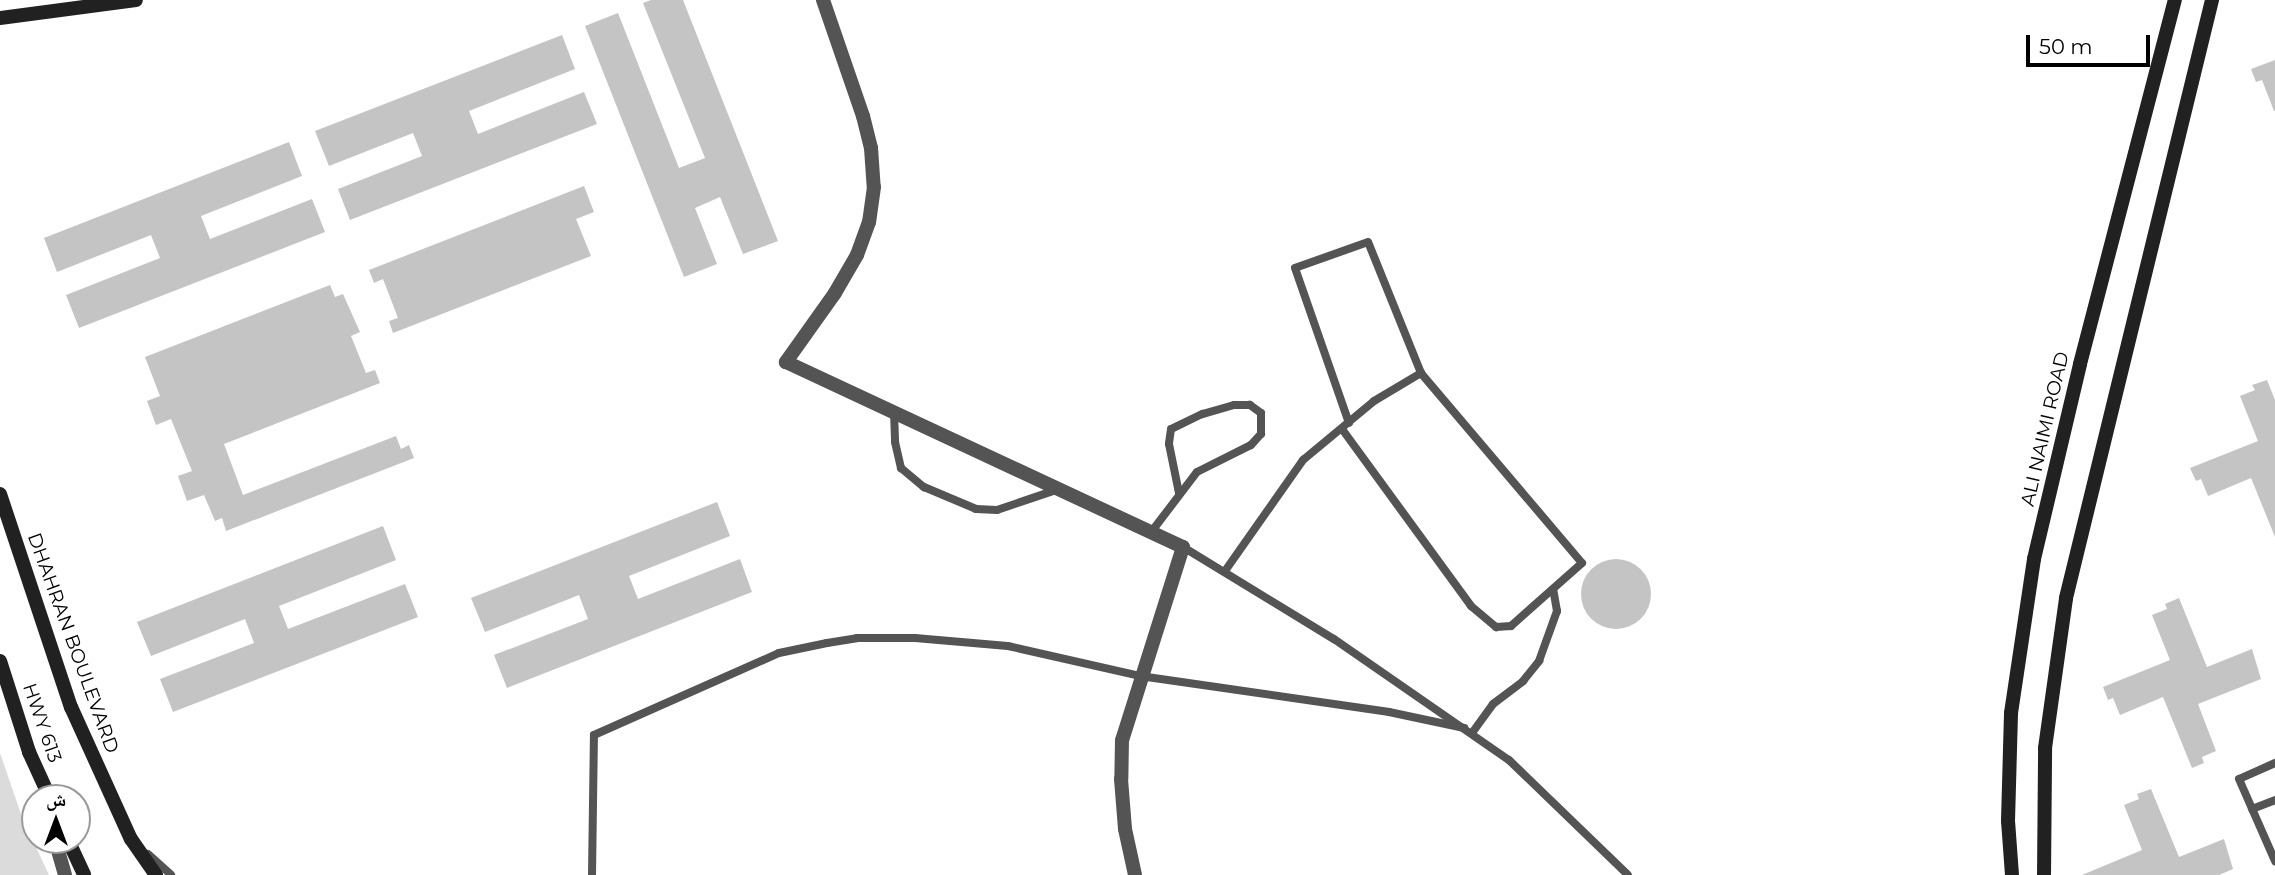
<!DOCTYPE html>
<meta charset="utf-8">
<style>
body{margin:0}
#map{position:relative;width:2275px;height:875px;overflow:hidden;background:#fff;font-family:Montserrat,"Noto Naskh Arabic",sans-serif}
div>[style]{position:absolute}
.green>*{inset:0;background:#dbdbdb}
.building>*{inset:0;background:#c4c4c4}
.round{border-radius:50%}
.lane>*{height:8px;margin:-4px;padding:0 4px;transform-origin:4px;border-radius:4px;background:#545454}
.street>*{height:14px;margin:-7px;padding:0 7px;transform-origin:7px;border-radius:7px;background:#545454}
.secondary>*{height:14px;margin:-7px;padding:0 7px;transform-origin:7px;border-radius:7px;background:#212121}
span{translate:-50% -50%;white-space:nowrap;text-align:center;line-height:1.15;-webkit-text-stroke:6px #fff;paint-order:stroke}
.street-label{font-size:19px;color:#000}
.north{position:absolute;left:21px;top:784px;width:70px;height:70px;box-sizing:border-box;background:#fff;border:2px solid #999;border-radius:50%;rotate:0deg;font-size:19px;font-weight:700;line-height:28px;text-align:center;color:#000}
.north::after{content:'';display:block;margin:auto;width:24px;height:32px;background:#000;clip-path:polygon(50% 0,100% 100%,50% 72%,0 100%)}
.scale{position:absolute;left:2026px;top:35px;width:124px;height:32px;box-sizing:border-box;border:4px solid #000;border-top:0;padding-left:9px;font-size:21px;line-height:24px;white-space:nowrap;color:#000;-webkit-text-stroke:5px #fff;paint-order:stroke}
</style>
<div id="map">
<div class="green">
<i style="clip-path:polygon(0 753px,22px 817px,49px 875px,0 875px)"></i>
</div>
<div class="building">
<i style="clip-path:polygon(651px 0,683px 0,778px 241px,743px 254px,720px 197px,695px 208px,717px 264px,684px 277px,585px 26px,618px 13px,679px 168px,705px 158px,643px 3px)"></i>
<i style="clip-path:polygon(562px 35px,575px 69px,469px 111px,478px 134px,584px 92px,597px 124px,350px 220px,338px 189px,422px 156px,413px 133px,329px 166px,315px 131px)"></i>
<i style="clip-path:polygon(2275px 60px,2275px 111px,2274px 111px,2262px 80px,2256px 82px,2251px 69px)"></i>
<i style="clip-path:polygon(289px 142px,302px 176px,201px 216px,210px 239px,312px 199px,325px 232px,79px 328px,66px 295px,160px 258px,151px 235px,57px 272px,44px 238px)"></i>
<i style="clip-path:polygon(584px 186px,594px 212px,576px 219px,591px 256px,393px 333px,389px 321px,398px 318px,383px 279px,374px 283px,369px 270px)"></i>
<i style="clip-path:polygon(330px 285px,335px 297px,343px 294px,360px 332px,351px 336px,366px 373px,375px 370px,380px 383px,224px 444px,243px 495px,396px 436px,401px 449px,409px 445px,414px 458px,226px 531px,222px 518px,215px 521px,204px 495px,187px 501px,178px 476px,192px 471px,171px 419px,156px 425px,147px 401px,160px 396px,145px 357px)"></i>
<i style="clip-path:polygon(2267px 380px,2275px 400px,2275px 537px,2251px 478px,2208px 496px,2201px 479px,2196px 481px,2190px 468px,2258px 441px,2240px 396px,2255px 390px,2252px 385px)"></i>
<i style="clip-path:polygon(717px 502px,730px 536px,629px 576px,638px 599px,740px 559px,752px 592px,507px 688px,494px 655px,588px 619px,579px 595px,485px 632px,471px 598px)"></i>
<i style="clip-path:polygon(383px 526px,396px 560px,279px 606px,288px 629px,405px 584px,418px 617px,173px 712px,160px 679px,254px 643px,245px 619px,151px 656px,137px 622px)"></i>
<i class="round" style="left:1581px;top:559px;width:70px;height:70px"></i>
<i style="clip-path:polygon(2179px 598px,2207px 667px,2252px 649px,2261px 679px,2198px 704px,2216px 751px,2202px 757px,2204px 763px,2192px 768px,2163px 697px,2120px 715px,2113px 698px,2108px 700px,2103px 687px,2170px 660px,2152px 615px,2167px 609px,2165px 604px)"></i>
<i style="clip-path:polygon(2151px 789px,2179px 857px,2224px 839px,2233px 869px,2219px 875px,2082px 875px,2142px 850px,2124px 805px,2139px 799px,2137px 794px)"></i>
</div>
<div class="lane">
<i style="left:894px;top:411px;width:31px;rotate:88deg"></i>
<i style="left:895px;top:442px;width:27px;rotate:77deg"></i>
<i style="left:901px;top:468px;width:30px;rotate:40deg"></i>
<i style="left:924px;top:487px;width:56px;rotate:22.9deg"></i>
<i style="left:976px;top:509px;width:21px;rotate:3deg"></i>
<i style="left:997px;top:510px;width:65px;rotate:-18.7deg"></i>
<i style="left:1342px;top:429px;width:219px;rotate:53.9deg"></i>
<i style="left:1471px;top:606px;width:33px;rotate:40deg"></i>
<i style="left:1496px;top:627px;width:15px;rotate:-4deg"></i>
<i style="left:1511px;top:626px;width:95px;rotate:-41.6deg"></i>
<i style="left:1582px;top:563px;width:249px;rotate:-130.3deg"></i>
<i style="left:1421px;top:373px;width:141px;rotate:-112deg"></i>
<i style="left:1368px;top:242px;width:77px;rotate:160.4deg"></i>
<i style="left:1295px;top:268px;width:164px;rotate:70.8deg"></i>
<i style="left:1152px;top:531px;width:74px;rotate:-52.7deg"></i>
<i style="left:1197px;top:472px;width:60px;rotate:-26.6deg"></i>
<i style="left:1251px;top:445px;width:15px;rotate:-48deg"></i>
<i style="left:1261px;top:434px;width:21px;rotate:-90deg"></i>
<i style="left:1261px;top:413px;width:14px;rotate:-144deg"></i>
<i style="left:1250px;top:405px;width:16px;rotate:180deg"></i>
<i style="left:1234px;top:405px;width:33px;rotate:164deg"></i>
<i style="left:1202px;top:414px;width:34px;rotate:154deg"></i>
<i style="left:1171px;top:429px;width:15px;rotate:98deg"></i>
<i style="left:1169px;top:444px;width:50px;rotate:78.5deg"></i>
<i style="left:1183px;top:547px;width:177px;rotate:31.4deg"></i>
<i style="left:1334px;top:639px;width:213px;rotate:34.7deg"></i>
<i style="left:1509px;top:760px;width:165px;rotate:44deg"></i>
<i style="left:1225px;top:571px;width:136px;rotate:-54.9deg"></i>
<i style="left:1303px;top:460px;width:92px;rotate:-39.7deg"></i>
<i style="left:1374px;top:401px;width:55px;rotate:-30.8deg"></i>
<i style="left:1472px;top:733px;width:36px;rotate:-54deg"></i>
<i style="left:1493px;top:704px;width:38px;rotate:-37deg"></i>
<i style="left:1523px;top:681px;width:26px;rotate:-51deg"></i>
<i style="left:1539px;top:661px;width:53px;rotate:-70.2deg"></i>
<i style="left:1557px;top:611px;width:22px;rotate:-100deg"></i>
<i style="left:2275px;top:763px;width:39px;rotate:156deg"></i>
<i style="left:2239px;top:779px;width:90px;rotate:66.3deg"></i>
<i style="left:2252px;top:809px;width:25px;rotate:-21deg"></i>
<i style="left:148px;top:854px;width:31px;rotate:42deg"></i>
<i style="left:592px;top:875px;width:140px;rotate:-89.2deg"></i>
<i style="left:594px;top:735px;width:202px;rotate:-23.9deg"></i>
<i style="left:779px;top:653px;width:49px;rotate:-11.8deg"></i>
<i style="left:827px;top:643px;width:30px;rotate:-9deg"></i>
<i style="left:857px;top:638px;width:58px"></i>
<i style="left:915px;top:638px;width:93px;rotate:4.9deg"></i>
<i style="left:1008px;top:646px;width:135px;rotate:12.8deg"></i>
<i style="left:1140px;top:676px;width:252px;rotate:8.2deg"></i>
<i style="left:1389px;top:712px;width:77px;rotate:12deg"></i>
</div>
<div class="street">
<i style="left:823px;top:0;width:123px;rotate:71deg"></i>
<i style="left:863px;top:116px;width:33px;rotate:76deg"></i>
<i style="left:871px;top:148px;width:39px;rotate:86deg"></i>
<i style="left:874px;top:187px;width:35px;rotate:98deg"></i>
<i style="left:869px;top:222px;width:35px;rotate:110deg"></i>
<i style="left:857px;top:255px;width:44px;rotate:120.1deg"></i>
<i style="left:835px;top:293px;width:85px;rotate:125.4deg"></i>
<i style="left:786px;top:362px;width:438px;rotate:25deg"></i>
<i style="left:1183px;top:547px;width:202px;rotate:107.5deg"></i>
<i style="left:1122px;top:740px;width:39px;rotate:91deg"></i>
<i style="left:1121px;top:779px;width:50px;rotate:85.4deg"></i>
<i style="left:1125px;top:829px;width:47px;rotate:77.7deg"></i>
<i style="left:55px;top:840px;width:36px;rotate:74deg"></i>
</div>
<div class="secondary">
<i style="left:0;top:18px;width:137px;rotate:-7.5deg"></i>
<i style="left:0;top:494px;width:225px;rotate:71.6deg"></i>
<i style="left:71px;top:707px;width:145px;rotate:65.6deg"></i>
<i style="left:131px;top:839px;width:44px;rotate:55.2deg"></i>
<i style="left:0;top:661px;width:96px;rotate:72.3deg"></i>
<i style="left:29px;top:752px;width:51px;rotate:65.5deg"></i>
<i style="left:68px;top:840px;width:38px;rotate:65deg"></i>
<i style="left:2012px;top:875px;width:54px;rotate:-94.2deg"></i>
<i style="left:2008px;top:821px;width:108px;rotate:-88.4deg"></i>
<i style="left:2011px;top:713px;width:156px;rotate:-81.5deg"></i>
<i style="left:2034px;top:559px;width:200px;rotate:-76.7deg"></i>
<i style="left:2080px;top:364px;width:376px;rotate:-75.4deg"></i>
<i style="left:2044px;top:875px;width:127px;rotate:-89.5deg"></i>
<i style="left:2045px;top:748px;width:151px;rotate:-82deg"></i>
<i style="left:2066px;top:598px;width:616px;rotate:-76.28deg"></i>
</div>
<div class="street-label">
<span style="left:2045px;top:429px;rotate:-77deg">ALI NAIMI ROAD</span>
<span style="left:73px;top:643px;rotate:70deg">DHAHRAN BOULEVARD</span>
<span style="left:42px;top:723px;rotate:71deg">HWY 613</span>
</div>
<div class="north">ش</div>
<div class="scale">50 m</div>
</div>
